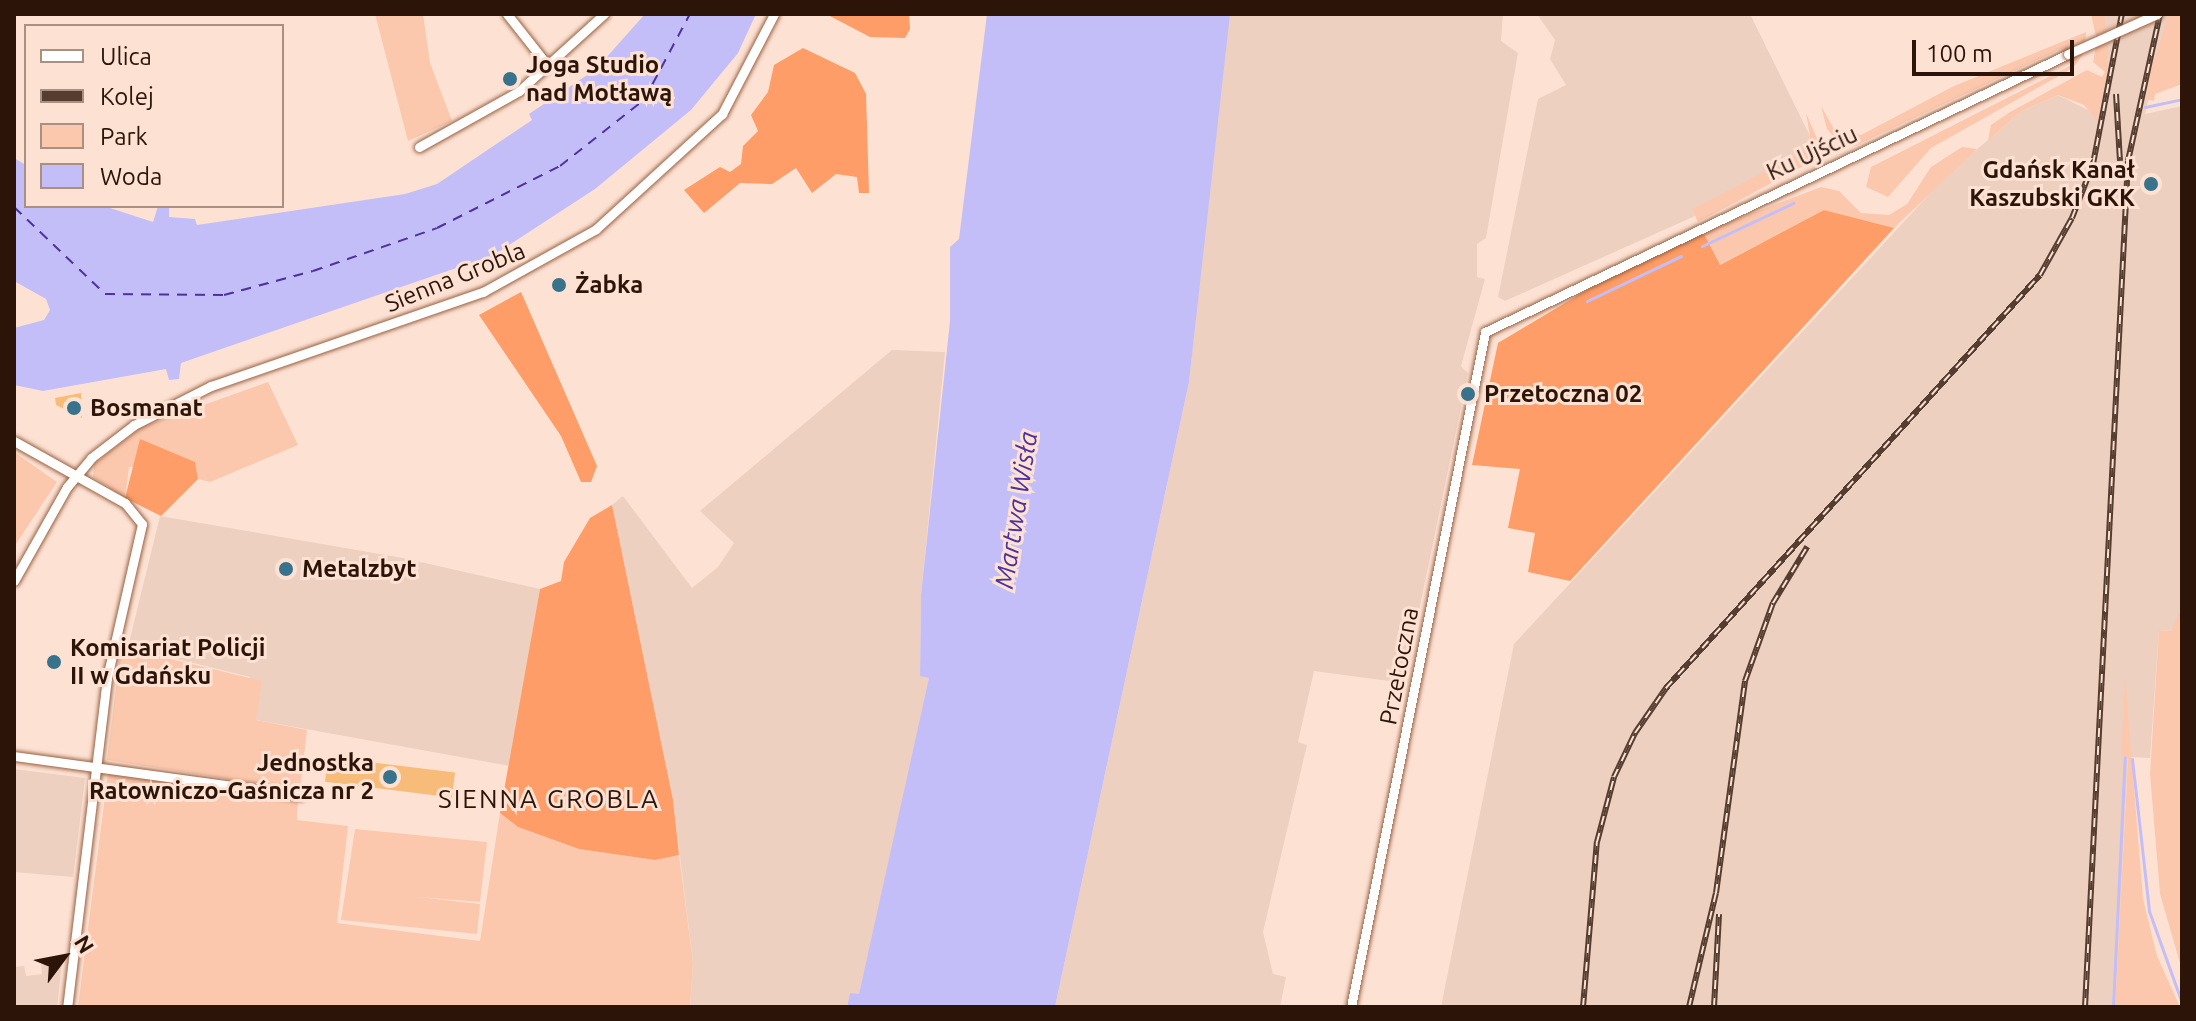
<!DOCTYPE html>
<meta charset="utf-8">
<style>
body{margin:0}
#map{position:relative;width:2196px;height:1021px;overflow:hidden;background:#fde2d4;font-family:Ubuntu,sans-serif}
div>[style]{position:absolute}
.built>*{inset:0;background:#eed0c1}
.green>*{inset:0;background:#fbc8ae}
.forest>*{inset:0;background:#fe9d67}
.water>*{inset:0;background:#c4bef8}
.stream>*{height:3px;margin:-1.5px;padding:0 1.5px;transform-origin:1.5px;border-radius:1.5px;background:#c4bef8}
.ferry>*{height:2px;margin-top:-1px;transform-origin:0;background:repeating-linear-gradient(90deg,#4d319d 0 10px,transparent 0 18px)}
.building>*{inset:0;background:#f7bc79;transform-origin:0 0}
.roads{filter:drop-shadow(0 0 2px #9a6040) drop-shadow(0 0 2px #9a6040)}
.street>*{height:9px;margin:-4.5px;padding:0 4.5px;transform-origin:4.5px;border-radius:4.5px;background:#fff}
.rail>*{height:6px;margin-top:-3px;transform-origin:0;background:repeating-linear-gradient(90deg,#fde2d4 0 9px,#553d30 0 18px);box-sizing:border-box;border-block:2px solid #553d30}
.bridges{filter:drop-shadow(0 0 2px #9a6040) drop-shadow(0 0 2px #9a6040)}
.street-bridge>*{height:9px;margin:-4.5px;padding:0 4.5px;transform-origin:4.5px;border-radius:4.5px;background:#fff}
.dots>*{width:22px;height:22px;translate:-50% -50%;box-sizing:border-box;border:4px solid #fde2d4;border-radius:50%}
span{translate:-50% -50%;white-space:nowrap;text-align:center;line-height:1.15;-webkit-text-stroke:6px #fde2d4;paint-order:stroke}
.poi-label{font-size:24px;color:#2c1508;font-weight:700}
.left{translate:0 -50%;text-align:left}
.right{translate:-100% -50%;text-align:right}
.street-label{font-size:24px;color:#2c1508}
.water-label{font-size:26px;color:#4d319d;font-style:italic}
.neighbourhood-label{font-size:26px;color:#2c1508;letter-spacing:2px}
.frame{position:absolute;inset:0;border:16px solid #2c1508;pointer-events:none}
.legend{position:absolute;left:24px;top:24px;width:260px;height:184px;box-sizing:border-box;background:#fde2d4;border:2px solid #a99082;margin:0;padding:10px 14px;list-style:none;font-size:24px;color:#2c1508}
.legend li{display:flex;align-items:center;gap:16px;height:40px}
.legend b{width:40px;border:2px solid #a99082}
.north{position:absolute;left:24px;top:917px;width:80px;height:80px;-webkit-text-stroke:6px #fde2d4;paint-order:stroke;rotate:58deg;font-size:22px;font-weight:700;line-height:32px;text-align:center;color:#2c1508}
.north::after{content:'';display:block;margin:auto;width:28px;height:36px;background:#2c1508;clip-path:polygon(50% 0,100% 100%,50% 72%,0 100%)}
.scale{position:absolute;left:1912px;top:40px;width:162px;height:36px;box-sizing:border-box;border:4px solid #2c1508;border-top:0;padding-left:10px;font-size:24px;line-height:28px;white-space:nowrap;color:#2c1508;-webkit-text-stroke:6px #fde2d4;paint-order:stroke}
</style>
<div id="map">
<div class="built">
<i style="clip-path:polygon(1503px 14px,1501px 41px,1518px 53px,1486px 238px,1477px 244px,1477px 277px,1485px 279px,1461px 366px,1468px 373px,1404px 683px,1314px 671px,1298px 742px,1307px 745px,1263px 932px,1273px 974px,1286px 977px,1280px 1007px,1055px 1007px,1189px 382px,1228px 16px)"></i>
<i style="clip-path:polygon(1537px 14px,1750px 14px,1810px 136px,1801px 153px,1693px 210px,1695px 216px,1505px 301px,1498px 297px,1538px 99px,1566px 85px,1550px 59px,1555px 40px)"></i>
<i style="clip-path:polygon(2095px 14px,2169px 14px,2145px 114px,2182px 106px,2182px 615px,2171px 631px,2159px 630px,2150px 758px,2128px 757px,2115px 1007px,1441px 1007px,1514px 644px,1948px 174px,2022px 111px,2058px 95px,2092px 112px,2107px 76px)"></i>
<i style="clip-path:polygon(892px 350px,945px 352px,921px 595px,920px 675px,930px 678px,859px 995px,850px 993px,847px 1007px,690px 1007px,693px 962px,673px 800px,612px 505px,623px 496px,692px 588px,718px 567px,734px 543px,700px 511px)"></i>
<i style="clip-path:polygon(160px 516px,403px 558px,540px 589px,510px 766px,256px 720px,250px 677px,128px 647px)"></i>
<i style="clip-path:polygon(14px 769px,85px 778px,73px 877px,14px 872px)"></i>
<i style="clip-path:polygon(62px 962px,57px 1007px,14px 1007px,14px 967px,24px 966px,26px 976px,42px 974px,41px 964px)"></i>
</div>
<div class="green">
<i style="clip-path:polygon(375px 14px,423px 14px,430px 63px,452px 121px,408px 141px)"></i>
<i style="clip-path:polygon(2091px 14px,2104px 14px,2108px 44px,2107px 76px,2097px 121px,2084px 105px,2058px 95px,2022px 111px,1988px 140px,1991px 125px,2010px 112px,2087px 70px,2102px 77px,2105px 72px,2093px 62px,2097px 41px)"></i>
<i style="clip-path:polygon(2169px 14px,2182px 14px,2182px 84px,2155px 94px,2154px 101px,2146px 99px,2150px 73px)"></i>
<i style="clip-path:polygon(2086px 32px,2085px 51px,2073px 68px,1931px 148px,1888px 197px,1866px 187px,1871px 167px,2072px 65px,2065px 47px,1855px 146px,1840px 144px,1827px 129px,1821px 106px,1834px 129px,1861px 135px,1954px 86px)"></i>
<i style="clip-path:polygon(1806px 113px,1819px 143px,1811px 162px,1698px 222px,1692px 209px,1801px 153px,1810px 136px)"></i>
<i style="clip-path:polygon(1962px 147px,1977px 149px,1894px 228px,1824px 210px,1719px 265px,1703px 232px,1821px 187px,1839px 191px,1861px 213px,1889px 215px,1907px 204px,1931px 167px)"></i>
<i style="clip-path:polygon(268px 382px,298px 445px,210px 482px,198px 479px,195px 462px,129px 467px,125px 498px,93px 477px,94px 464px,142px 427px)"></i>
<i style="clip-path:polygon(14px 452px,57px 482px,14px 547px)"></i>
<i style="clip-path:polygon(2179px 613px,2182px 615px,2182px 970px,2160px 894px,2150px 774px,2159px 630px,2171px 631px)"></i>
<i style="clip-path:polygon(121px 647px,262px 681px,256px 720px,307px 730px,300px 790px,107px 760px)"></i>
<i style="clip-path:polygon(2125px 675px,2143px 899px,2157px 956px,2180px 1007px,2115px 1007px,2128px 758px,2121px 756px)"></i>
<i style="clip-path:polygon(108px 773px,298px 800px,297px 820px,348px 826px,337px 923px,480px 941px,500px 813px,518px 827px,579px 849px,655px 860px,679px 855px,693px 962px,690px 1007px,78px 1007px)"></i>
<i style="clip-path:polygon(355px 829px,487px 842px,480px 902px,419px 897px,480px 904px,477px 934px,341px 920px)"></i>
</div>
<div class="forest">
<i style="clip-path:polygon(826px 14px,909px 14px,910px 29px,905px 38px,870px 37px)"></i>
<i style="clip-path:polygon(803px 48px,855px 73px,866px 94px,869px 193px,859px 193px,857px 177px,836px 174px,812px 193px,796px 168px,772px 184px,740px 183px,704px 213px,684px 190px,720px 167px,730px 172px,741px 164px,743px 146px,758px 131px,751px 115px,768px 92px,774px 65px)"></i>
<i style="clip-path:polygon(1824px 210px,1894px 228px,1570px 581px,1528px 572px,1535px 533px,1508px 528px,1520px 469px,1472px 465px,1498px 343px,1597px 284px,1703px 232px,1720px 265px)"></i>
<i style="clip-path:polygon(521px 292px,597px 466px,591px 482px,581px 482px,561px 436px,479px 315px)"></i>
<i style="clip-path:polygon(140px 439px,195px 462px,198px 479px,161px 516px,125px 498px)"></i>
<i style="clip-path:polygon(612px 505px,673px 800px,679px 855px,655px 860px,579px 849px,518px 827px,500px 813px,540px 589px,561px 581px,564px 562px,590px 518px)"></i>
</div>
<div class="water">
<i style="clip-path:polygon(645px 14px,756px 14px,738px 53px,691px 110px,595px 189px,494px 255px,181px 363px,179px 379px,169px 380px,166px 369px,43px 391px,14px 385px,14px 328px,44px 320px,50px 310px,46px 299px,14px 281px,14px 158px,26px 165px,26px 206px,104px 206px,153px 222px,158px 206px,169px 206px,169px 217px,195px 219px,197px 225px,405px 194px,437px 184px,532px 120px,529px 114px,596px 69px)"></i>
<i style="clip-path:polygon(987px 14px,1230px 14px,1189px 382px,1055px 1007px,847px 1007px,850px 993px,859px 994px,929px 678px,920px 676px,921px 595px,950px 321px,950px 247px,959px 239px)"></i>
</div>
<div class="stream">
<i style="left:2145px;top:107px;width:38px;rotate:-12deg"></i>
<i style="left:1702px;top:246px;width:101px;rotate:-25.3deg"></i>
<i style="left:1587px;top:301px;width:104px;rotate:-25.6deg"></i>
<i style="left:2132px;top:759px;width:153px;rotate:83.6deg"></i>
<i style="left:2149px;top:911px;width:98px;rotate:70.3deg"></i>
<i style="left:2113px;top:1007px;width:250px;rotate:-87.3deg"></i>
</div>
<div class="ferry">
<i style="left:14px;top:207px;width:126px;rotate:43.7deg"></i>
<i style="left:105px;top:294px;width:119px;rotate:0.5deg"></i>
<i style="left:224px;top:295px;width:92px;rotate:-15.1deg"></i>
<i style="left:313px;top:271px;width:131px;rotate:-19.1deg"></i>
<i style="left:437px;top:228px;width:138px;rotate:-26.8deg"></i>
<i style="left:560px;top:166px;width:107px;rotate:-38.2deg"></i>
<i style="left:644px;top:100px;width:98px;rotate:-61.9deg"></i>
</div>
<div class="building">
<i style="clip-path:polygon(81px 393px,82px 418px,56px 405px,55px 398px)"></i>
<i style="left:328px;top:757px;width:128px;height:25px;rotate:7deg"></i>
</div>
<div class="roads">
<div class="street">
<i style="left:507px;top:14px;width:66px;rotate:51.7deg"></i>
<i style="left:419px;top:147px;width:115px;rotate:-29.2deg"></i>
<i style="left:519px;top:91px;width:115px;rotate:-42.2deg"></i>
<i style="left:14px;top:441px;width:127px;rotate:29.2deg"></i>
<i style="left:125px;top:503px;width:27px;rotate:51deg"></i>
<i style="left:142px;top:524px;width:158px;rotate:102.8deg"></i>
<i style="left:107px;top:678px;width:331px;rotate:96.9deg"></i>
<i style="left:14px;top:581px;width:108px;rotate:-60.6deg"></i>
<i style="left:67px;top:487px;width:38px;rotate:-50deg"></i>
<i style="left:91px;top:458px;width:54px;rotate:-37.5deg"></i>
<i style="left:134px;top:425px;width:86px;rotate:-26.9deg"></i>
<i style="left:211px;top:386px;width:288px;rotate:-19.1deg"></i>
<i style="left:483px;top:292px;width:129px;rotate:-29.1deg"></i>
<i style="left:596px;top:229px;width:171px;rotate:-42.4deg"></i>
<i style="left:722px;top:114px;width:113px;rotate:-62.5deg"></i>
<i style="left:14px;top:756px;width:288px;rotate:7.8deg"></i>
<i style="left:1351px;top:1007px;width:688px;rotate:-78.77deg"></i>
<i style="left:1485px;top:332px;width:646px;rotate:-25.49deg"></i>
</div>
</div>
<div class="rail">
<i style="left:2116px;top:94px;width:67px;rotate:86.6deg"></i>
<i style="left:1583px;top:1007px;width:166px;rotate:-85.2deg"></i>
<i style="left:1597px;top:842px;width:67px;rotate:-75.3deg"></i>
<i style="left:1614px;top:777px;width:49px;rotate:-64.5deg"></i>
<i style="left:1635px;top:733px;width:55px;rotate:-55.4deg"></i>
<i style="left:1666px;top:688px;width:557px;rotate:-47.84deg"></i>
<i style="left:2040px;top:275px;width:65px;rotate:-60.7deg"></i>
<i style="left:2072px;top:218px;width:58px;rotate:-68.7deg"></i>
<i style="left:2093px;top:164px;width:153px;rotate:-79.1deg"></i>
<i style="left:1689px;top:1007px;width:117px;rotate:-76.7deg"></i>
<i style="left:1716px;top:893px;width:214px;rotate:-82.2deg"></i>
<i style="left:1745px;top:681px;width:83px;rotate:-70.3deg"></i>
<i style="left:1773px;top:603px;width:66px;rotate:-58.7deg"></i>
<i style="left:1714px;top:1007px;width:93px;rotate:-86.9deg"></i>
<i style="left:2085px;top:1007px;width:847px;rotate:-87.09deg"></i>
<i style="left:2128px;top:161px;width:150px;rotate:-77.7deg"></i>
</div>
<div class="bridges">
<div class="street-bridge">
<i style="left:2068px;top:54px;width:98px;rotate:-24.2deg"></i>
</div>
</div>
<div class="dots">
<i style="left:510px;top:79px;background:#38728b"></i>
<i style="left:2151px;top:184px;background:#38728b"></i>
<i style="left:559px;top:285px;background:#38728b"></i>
<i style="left:1468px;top:394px;background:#38728b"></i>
<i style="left:74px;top:408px;background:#38728b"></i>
<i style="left:286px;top:569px;background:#38728b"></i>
<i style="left:54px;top:662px;background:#38728b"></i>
<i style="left:390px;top:777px;background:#38728b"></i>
</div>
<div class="poi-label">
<span class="left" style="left:526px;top:79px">Joga Studio<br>nad Motławą</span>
<span class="right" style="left:2135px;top:184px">Gdańsk Kanał<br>Kaszubski GKK</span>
<span class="left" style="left:575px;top:285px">Żabka</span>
<span class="left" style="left:1484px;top:394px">Przetoczna 02</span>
<span class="left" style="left:90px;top:408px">Bosmanat</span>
<span class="left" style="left:302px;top:569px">Metalzbyt</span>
<span class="left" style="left:70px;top:662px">Komisariat Policji<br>II w Gdańsku</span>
<span class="right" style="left:374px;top:777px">Jednostka<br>Ratowniczo-Gaśnicza nr 2</span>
</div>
<div class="street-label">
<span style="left:1812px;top:153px;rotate:-25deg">Ku Ujściu</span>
<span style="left:455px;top:277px;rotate:-22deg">Sienna Grobla</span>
<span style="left:1399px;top:666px;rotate:-79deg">Przetoczna</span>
</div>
<div class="water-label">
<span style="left:1016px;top:510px;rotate:-81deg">Martwa Wisła</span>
</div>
<div class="neighbourhood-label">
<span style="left:549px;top:799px">SIENNA GROBLA</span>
</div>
<div class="frame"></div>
<ul class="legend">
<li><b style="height:10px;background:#fff"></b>Ulica</li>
<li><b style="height:10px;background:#553d30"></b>Kolej</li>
<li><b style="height:22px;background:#fbc8ae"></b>Park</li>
<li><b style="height:22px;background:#c4bef8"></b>Woda</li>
</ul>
<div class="north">N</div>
<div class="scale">100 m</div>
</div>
